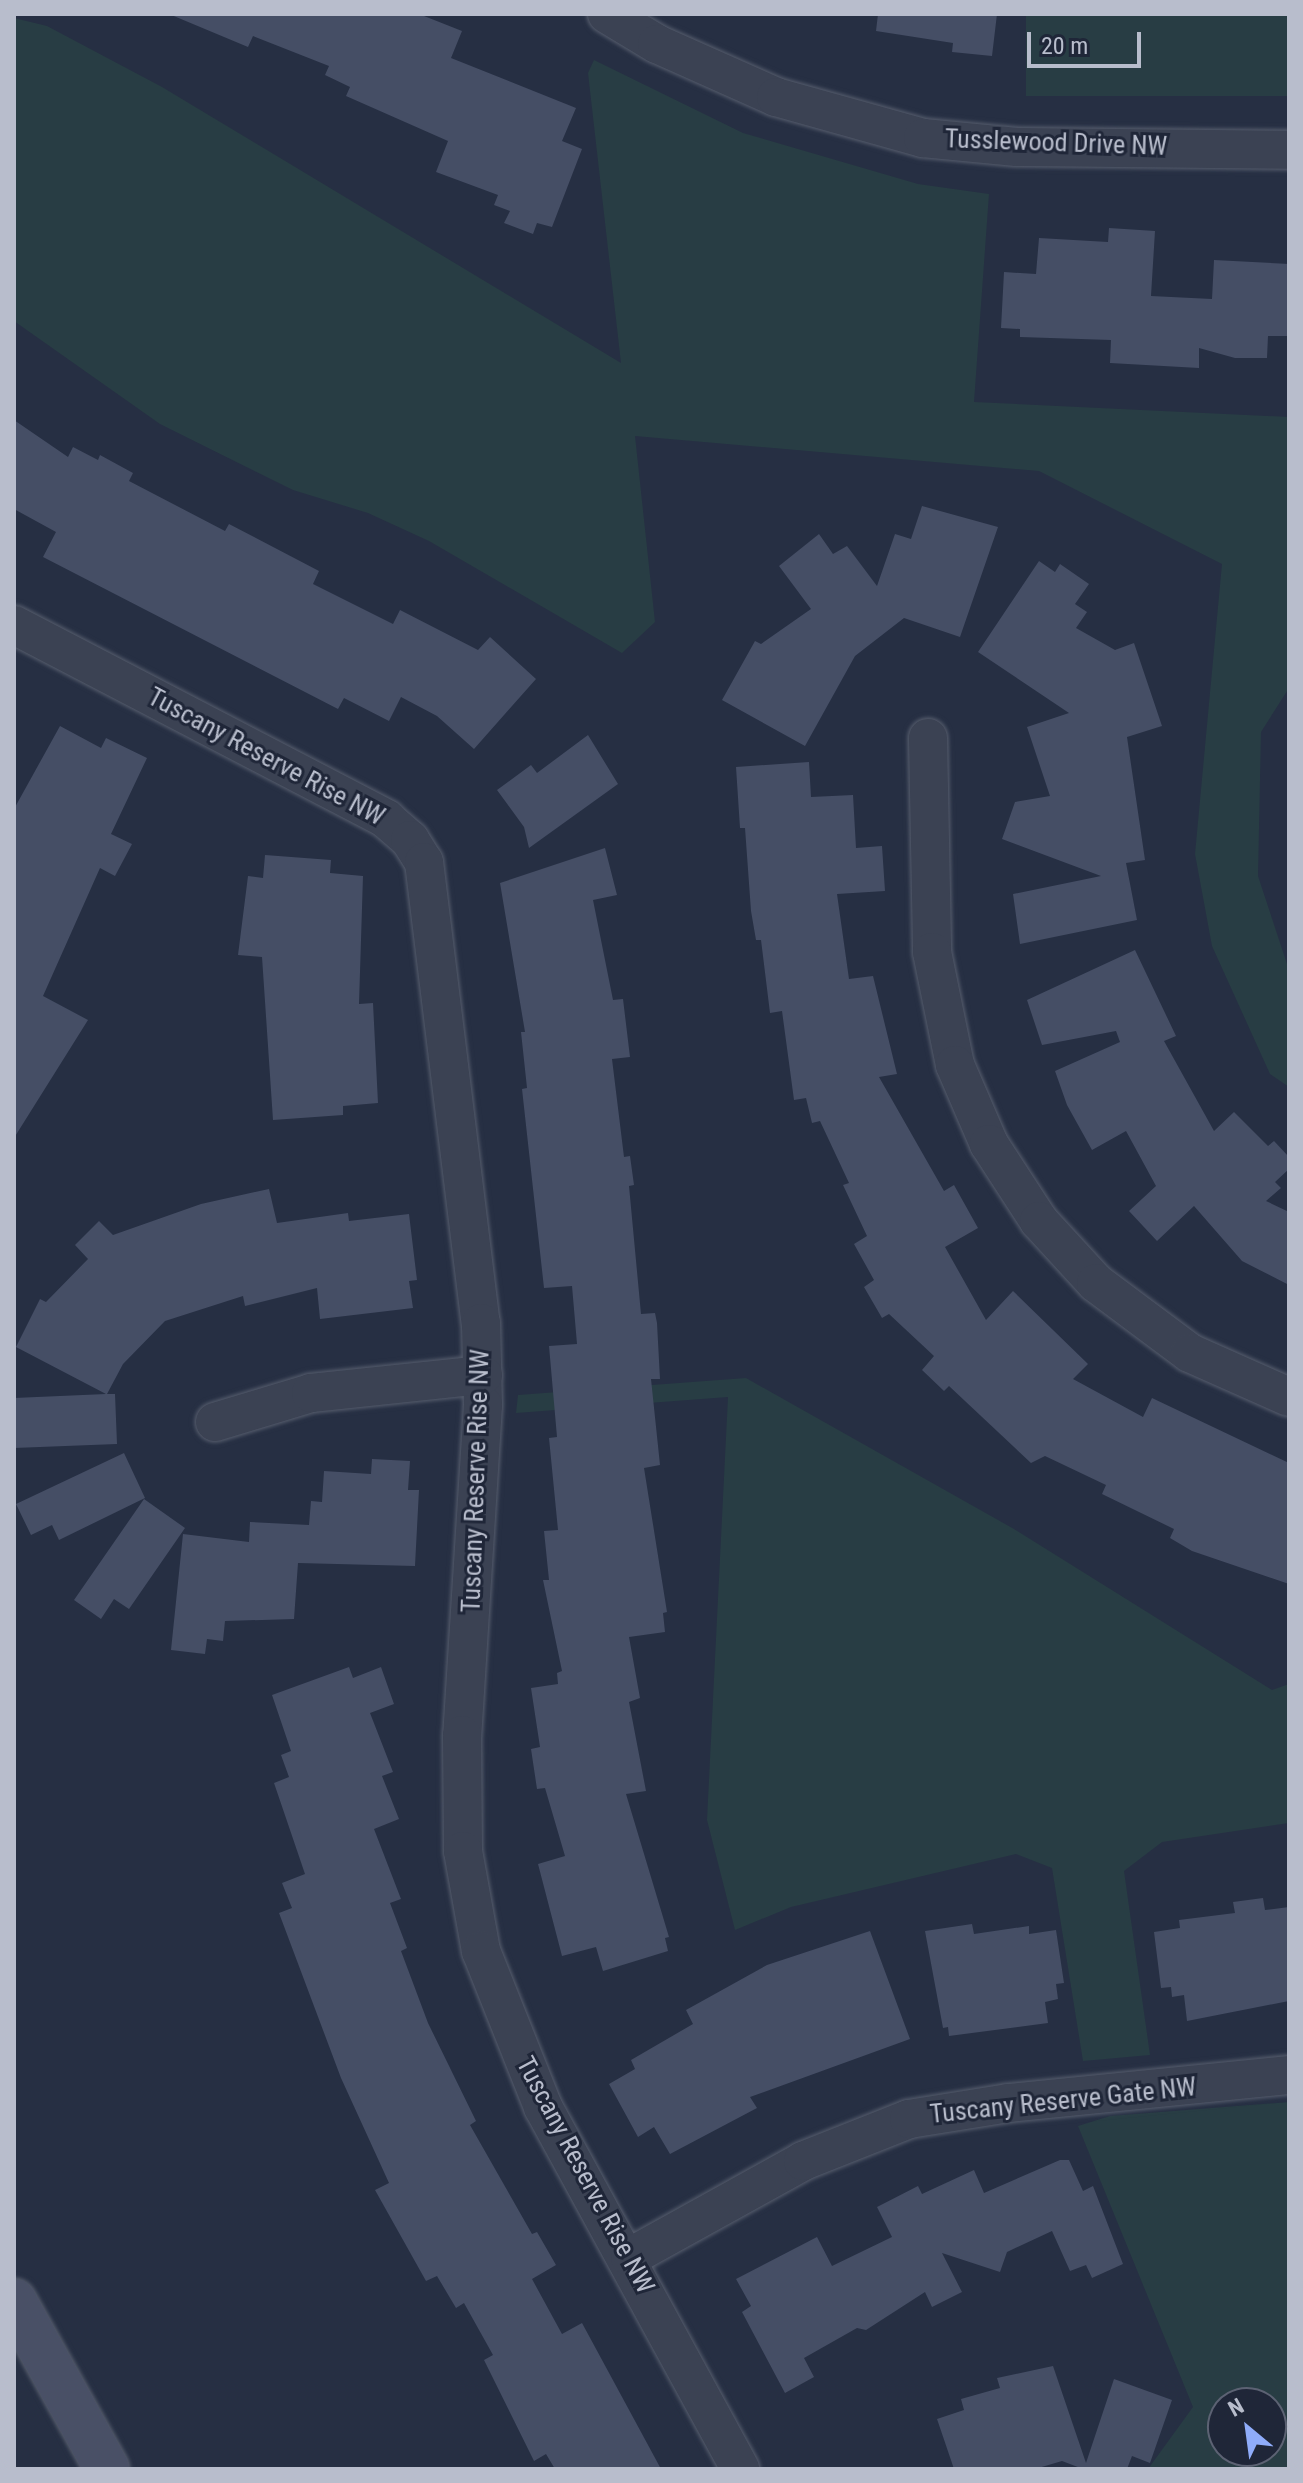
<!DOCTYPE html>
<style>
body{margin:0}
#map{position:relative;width:1303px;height:2483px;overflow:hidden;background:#262f43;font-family:"Roboto Condensed",sans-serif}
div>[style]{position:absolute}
.green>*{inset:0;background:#283d44;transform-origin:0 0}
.building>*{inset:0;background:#454e65}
.roads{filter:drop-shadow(0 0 2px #565d6d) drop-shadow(0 0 2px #565d6d)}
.street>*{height:38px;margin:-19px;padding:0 19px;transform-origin:19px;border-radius:19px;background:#3b4253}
.secondary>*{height:44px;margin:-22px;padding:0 22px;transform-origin:22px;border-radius:22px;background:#495066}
span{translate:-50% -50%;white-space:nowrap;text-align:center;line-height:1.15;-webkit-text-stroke:6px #1f2638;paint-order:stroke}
.street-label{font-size:26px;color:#b8bdcc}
.frame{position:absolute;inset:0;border:16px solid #b8bdcc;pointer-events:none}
.north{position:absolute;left:1207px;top:2387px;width:80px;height:80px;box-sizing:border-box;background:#1f2638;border:2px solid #5c6273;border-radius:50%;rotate:331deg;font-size:22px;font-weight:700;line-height:32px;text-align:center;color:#b8bdcc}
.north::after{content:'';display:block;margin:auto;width:28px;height:36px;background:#8facfa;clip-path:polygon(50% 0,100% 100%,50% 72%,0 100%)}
.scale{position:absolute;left:1027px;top:32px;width:114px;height:36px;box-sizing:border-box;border:4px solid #b8bdcc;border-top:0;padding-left:10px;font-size:24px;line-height:28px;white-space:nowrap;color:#b8bdcc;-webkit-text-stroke:6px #1f2638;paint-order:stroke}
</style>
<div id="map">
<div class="green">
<i style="left:1026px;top:14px;width:263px;height:82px"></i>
<i style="clip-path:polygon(14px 18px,47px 26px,162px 87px,621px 363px,588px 73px,594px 60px,743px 133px,918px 184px,989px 194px,974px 402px,1289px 417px,1289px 688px,1261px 732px,1258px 876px,1289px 970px,1289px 1087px,1270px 1074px,1212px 946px,1195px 854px,1222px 564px,1039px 471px,635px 436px,655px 622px,622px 653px,429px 541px,368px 513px,293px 490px,160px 424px,14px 321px)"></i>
<i style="clip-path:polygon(746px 1378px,1014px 1529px,1272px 1690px,1289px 1684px,1289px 1823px,1162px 1842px,1124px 1871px,1150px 2055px,1083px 2061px,1052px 1868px,1016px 1854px,791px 1907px,735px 1930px,707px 1820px,728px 1397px,516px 1413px,518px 1395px)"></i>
<i style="clip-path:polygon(evenodd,1289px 2102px,1289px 2469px,1148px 2469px,1193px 2407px,1078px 2126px,1110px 2116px,1289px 2102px,1271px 2403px,1271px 2451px,1223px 2451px,1223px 2403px,1271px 2403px)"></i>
</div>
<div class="building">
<i style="clip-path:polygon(169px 14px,419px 14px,462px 31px,451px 58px,576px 108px,562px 141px,582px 149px,552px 227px,537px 223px,533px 234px,504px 223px,510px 211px,494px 205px,498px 195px,436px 172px,448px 141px,346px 96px,350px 87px,325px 75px,329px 66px,253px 36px,248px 47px)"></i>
<i style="clip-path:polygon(878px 14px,997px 14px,992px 56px,952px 52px,953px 43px,876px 31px)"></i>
<i style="clip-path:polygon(1109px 228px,1155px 231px,1151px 296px,1212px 299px,1214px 260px,1289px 264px,1289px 336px,1268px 336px,1267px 358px,1235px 358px,1199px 348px,1199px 368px,1110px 363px,1111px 340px,1020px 337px,1020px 329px,1001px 328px,1004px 272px,1036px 274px,1039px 238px,1108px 242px)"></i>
<i style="clip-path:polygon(14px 420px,68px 457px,73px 447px,98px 460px,100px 455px,133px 473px,129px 481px,225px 531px,229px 524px,319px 571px,313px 584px,393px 624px,400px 610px,478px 650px,490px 637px,536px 679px,474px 749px,437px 716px,401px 697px,389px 721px,344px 698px,338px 709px,43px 557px,56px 532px,14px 509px)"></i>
<i style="clip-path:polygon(922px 506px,998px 527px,960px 637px,904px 618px,855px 656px,805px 746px,722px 700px,755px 641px,761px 644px,811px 609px,779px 566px,819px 534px,833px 554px,847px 546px,877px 586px,895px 534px,911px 539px)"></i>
<i style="clip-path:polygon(1039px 561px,1055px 572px,1060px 564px,1089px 584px,1075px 604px,1087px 612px,1076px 628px,1115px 650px,1134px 643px,1162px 726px,1127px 737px,1145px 860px,1126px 863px,1137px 920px,1020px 944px,1013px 894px,1101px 876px,1002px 839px,1015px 802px,1050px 796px,1027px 727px,1069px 713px,978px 652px)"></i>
<i style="clip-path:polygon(60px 726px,101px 748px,106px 738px,147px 758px,111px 834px,132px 844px,115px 876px,100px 868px,43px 996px,88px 1020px,14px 1138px,14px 809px)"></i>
<i style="clip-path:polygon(588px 735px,618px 784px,529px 848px,524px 827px,497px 790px,531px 765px,537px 773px)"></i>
<i style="clip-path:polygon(809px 762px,811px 797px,853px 795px,856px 848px,882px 846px,885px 891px,837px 894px,849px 979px,873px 976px,897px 1074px,879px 1077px,944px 1191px,954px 1185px,978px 1228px,945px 1247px,986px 1320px,1013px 1291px,1088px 1364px,1073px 1379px,1143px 1417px,1152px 1398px,1289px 1463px,1289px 1584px,1192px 1551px,1170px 1538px,1174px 1529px,1102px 1494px,1106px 1485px,1045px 1456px,1031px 1463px,949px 1386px,944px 1391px,922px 1370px,934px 1356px,889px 1314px,882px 1318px,864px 1287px,874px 1280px,854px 1244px,867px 1236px,843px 1185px,849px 1183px,820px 1121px,812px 1123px,806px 1098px,794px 1100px,782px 1011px,770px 1013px,761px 940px,756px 940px,751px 911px,745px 828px,740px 828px,736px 767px)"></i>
<i style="clip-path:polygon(605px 848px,617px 895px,593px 900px,613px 1000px,623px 999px,630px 1057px,612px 1059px,624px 1157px,630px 1156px,634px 1185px,629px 1186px,641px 1314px,655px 1313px,657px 1323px,660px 1379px,651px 1379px,660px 1465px,644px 1468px,667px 1612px,663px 1613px,665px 1632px,629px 1637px,640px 1698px,629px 1702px,646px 1791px,626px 1794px,669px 1937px,665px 1938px,668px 1951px,603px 1971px,596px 1947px,562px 1956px,538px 1864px,565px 1856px,545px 1788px,537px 1789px,531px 1749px,540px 1747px,531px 1688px,558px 1684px,557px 1673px,562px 1671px,543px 1580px,549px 1580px,544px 1531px,558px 1530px,549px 1438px,557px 1437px,549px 1346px,577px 1344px,572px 1286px,544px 1288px,522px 1089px,527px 1088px,521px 1032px,525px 1032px,500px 883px)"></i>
<i style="clip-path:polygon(265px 855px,331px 860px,330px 873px,363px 876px,359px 1004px,373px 1003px,378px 1103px,343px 1106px,343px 1115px,273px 1120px,262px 957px,238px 955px,248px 876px,263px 878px)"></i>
<i style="clip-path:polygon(1135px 950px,1176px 1036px,1164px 1041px,1214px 1131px,1234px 1112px,1268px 1146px,1274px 1141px,1289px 1157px,1289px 1169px,1275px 1182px,1281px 1188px,1266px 1201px,1289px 1212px,1289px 1285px,1242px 1261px,1194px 1206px,1157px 1241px,1129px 1211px,1156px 1186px,1126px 1131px,1092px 1150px,1067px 1105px,1055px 1071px,1120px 1042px,1116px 1031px,1042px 1045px,1027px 1000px)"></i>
<i style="clip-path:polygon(269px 1189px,277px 1223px,348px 1213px,349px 1221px,409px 1214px,417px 1280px,409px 1281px,413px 1308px,320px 1319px,317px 1288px,245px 1306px,243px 1296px,165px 1321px,123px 1364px,107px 1394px,115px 1394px,117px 1444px,14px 1448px,14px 1398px,106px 1394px,16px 1347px,40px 1299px,46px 1302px,88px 1259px,75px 1245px,99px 1221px,113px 1235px,201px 1204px)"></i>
<i style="clip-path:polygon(124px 1453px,145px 1498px,59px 1540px,52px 1525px,31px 1535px,16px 1504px)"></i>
<i style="clip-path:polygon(372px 1459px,410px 1461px,408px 1490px,419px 1490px,415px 1566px,298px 1563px,294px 1619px,225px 1621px,223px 1641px,207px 1639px,205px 1654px,171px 1650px,183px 1534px,249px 1542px,250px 1522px,309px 1525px,311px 1501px,322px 1502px,324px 1471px,371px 1474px)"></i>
<i style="clip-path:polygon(144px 1499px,185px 1528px,129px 1609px,114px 1599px,101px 1619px,74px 1600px)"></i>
<i style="clip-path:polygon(349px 1667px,353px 1678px,381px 1667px,394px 1704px,370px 1713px,393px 1772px,382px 1776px,399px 1819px,374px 1829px,401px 1899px,390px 1903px,407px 1948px,401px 1951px,428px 2023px,476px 2121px,470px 2125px,532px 2234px,537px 2232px,556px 2265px,532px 2279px,562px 2334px,582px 2323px,661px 2469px,555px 2469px,546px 2454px,534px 2461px,484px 2360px,493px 2355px,464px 2303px,456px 2308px,437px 2276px,426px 2281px,375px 2190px,389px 2183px,341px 2078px,279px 1913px,292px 1908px,282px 1883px,305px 1874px,274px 1783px,289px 1777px,281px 1755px,291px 1751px,272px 1695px)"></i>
<i style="clip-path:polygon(1263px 1898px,1265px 1910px,1289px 1907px,1289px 2001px,1187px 2021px,1184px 1995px,1172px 1997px,1171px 1987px,1161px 1988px,1154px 1932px,1180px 1928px,1179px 1920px,1235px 1913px,1233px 1902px)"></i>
<i style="clip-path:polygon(972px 1924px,974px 1934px,1029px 1926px,1029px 1934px,1056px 1930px,1064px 1983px,1056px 1984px,1058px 1999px,1045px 2002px,1048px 2023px,949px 2036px,948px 2027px,943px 2028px,925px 1931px)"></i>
<i style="clip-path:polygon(870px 1931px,910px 2039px,750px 2097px,757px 2108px,670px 2154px,654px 2127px,638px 2137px,609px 2084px,635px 2069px,631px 2060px,693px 2024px,686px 2010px,767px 1965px)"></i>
<i style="clip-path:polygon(1060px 2160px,1069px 2160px,1083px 2191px,1093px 2186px,1123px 2264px,1092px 2278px,1086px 2265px,1070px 2271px,1052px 2231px,1007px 2252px,1000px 2272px,942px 2253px,962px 2292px,932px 2307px,925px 2292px,866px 2330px,857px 2328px,804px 2358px,814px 2377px,785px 2393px,742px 2312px,751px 2306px,736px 2279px,817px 2237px,832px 2266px,892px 2237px,877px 2207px,918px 2186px,922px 2194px,974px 2170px,984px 2193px)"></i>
<i style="clip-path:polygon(1053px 2366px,1086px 2463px,1114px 2379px,1172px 2400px,1150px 2463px,1132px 2456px,1127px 2469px,1083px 2469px,1062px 2461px,1035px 2469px,954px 2469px,937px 2419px,964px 2410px,961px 2399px,1000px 2388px,997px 2378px)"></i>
</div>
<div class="roads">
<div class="street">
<i style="left:607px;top:14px;width:58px;rotate:31deg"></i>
<i style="left:657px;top:44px;width:130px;rotate:24deg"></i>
<i style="left:776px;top:97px;width:153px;rotate:15.6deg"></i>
<i style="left:923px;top:138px;width:94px;rotate:5.5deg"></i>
<i style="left:1017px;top:147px;width:272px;rotate:0.6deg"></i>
<i style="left:14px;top:625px;width:420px;rotate:27.5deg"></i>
<i style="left:386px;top:819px;width:32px;rotate:41deg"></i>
<i style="left:410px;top:840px;width:26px;rotate:58deg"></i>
<i style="left:424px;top:862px;width:465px;rotate:83deg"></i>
<i style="left:481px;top:1323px;width:82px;rotate:88.6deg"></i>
<i style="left:483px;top:1405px;width:331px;rotate:93.6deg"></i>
<i style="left:462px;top:1735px;width:116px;rotate:89.5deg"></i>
<i style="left:463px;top:1851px;width:102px;rotate:79.8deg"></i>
<i style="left:481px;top:1951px;width:168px;rotate:68.3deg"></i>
<i style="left:543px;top:2107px;width:412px;rotate:61.4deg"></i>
<i style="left:928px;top:738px;width:214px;rotate:88.9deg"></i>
<i style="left:932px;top:952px;width:115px;rotate:78.5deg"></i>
<i style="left:955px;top:1065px;width:86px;rotate:66.7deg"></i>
<i style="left:989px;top:1144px;width:92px;rotate:57deg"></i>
<i style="left:1039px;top:1221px;width:84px;rotate:47.4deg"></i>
<i style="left:1096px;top:1283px;width:117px;rotate:36.7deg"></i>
<i style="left:1190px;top:1353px;width:108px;rotate:24deg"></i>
<i style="left:215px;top:1422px;width:100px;rotate:-16.8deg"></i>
<i style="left:311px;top:1393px;width:173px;rotate:-6deg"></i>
<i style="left:630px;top:2257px;width:198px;rotate:-29deg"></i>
<i style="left:803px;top:2161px;width:114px;rotate:-21.6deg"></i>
<i style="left:909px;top:2119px;width:101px;rotate:-9.1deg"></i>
<i style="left:1009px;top:2103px;width:281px;rotate:-5.7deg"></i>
</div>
<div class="secondary">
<i style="left:14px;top:2301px;width:192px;rotate:61deg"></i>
</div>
</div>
<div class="street-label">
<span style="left:1056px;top:143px;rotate:2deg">Tusslewood Drive NW</span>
<span style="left:266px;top:757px;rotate:28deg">Tuscany Reserve Rise NW</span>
<span style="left:476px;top:1481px;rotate:-88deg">Tuscany Reserve Rise NW</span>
<span style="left:1063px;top:2101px;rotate:-6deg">Tuscany Reserve Gate NW</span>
<span style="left:585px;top:2175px;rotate:62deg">Tuscany Reserve Rise NW</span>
</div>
<div class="frame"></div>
<div class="north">N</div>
<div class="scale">20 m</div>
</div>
